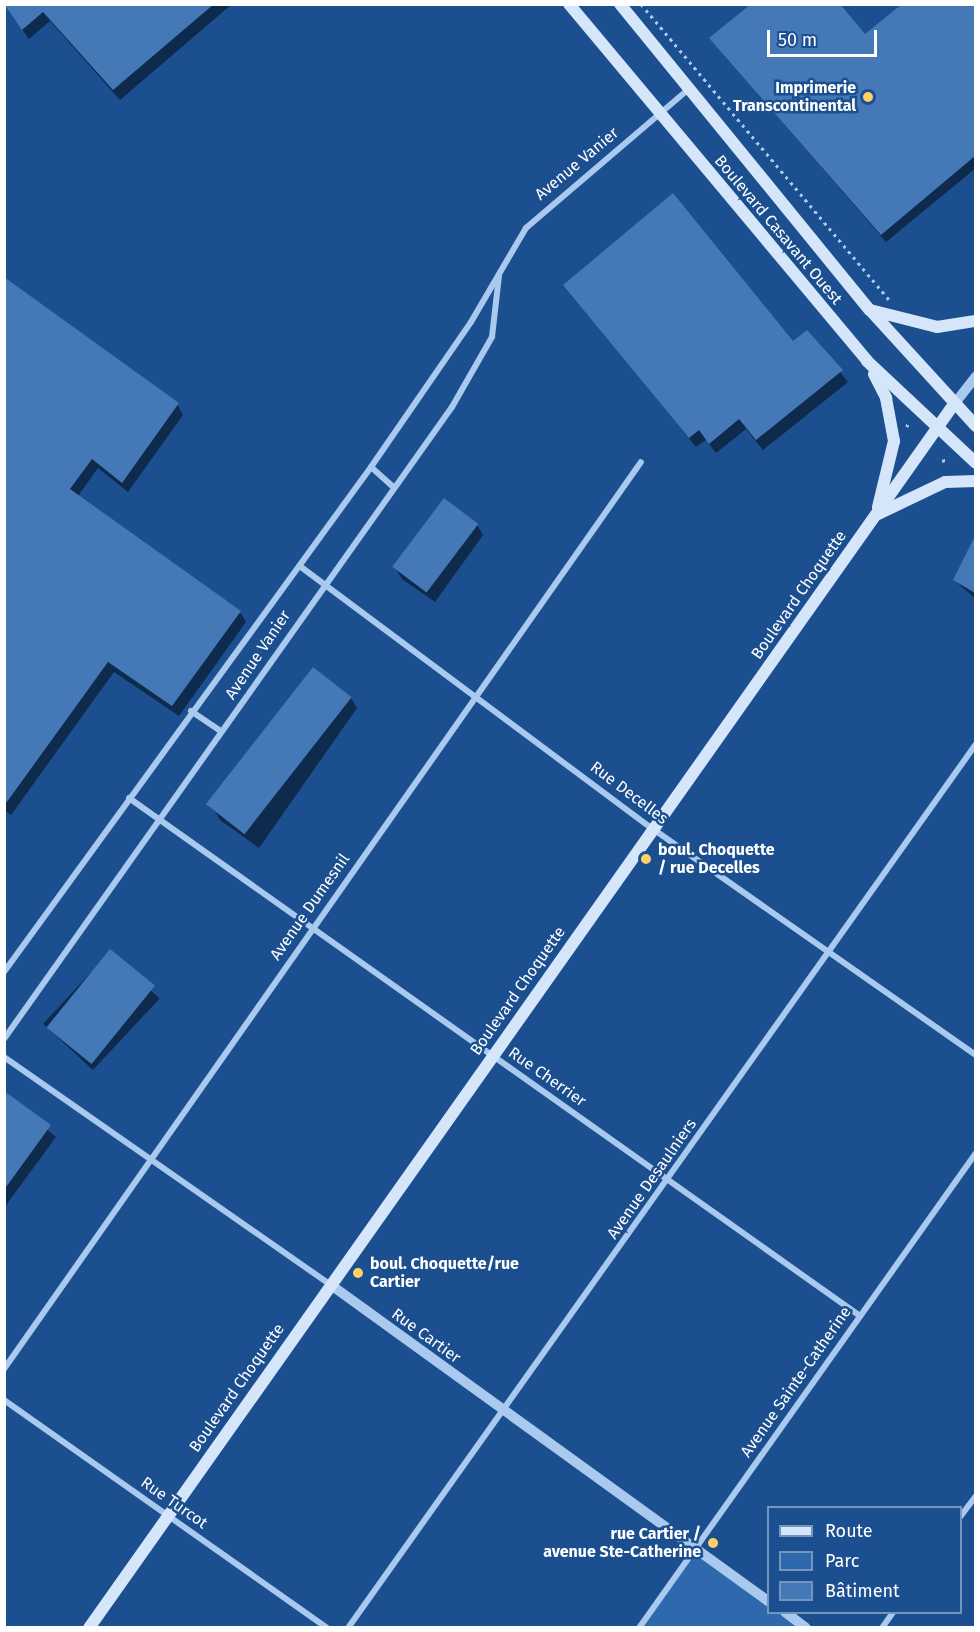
<!DOCTYPE html>
<meta charset="utf-8">
<style>
body{margin:0}
#map{position:relative;width:980px;height:1632px;overflow:hidden;background:#1b4f8f;font-family:"Fira Sans",sans-serif}
div>[style]{position:absolute}
.green>*{inset:0;background:#2e69ad}
.shadow>*{inset:0;background:#0007;transform-origin:0 0}
.building>*{inset:0;background:#4478b7;transform-origin:0 0}
.path>*{height:3px;margin-top:-1.5px;transform-origin:0;background:repeating-linear-gradient(90deg,#a9c9ee 0 3px,transparent 0 7.5px)}
.minor>*{height:6px;margin:-3px;padding:0 3px;transform-origin:3px;border-radius:3px;background:#a9c9ee}
.tertiary>*{height:10px;margin:-5px;padding:0 5px;transform-origin:5px;border-radius:5px;background:#a9c9ee}
.secondary>*{height:12px;margin:-6px;padding:0 6px;transform-origin:6px;border-radius:6px;background:#d6e6fa}
.dots>*{width:16px;height:16px;translate:-50% -50%;box-sizing:border-box;border:3px solid #1b4f8f;border-radius:50%}
span{translate:-50% -50%;white-space:nowrap;text-align:center;line-height:1.15;-webkit-text-stroke:5px #1b4f8f;paint-order:stroke}
.poi-label{font-size:16px;color:#fff;font-weight:700}
.right{translate:-100% -50%;text-align:right}
.left{translate:0 -50%;text-align:left}
.street-label{font-size:16px;color:#fff}
.frame{position:absolute;inset:0;border:6px solid #fff;pointer-events:none}
.legend{position:absolute;left:767px;top:1506px;width:195px;height:108px;box-sizing:border-box;background:#1b4f8f;border:2px solid #7695bc;margin:0;padding:8px 10px;list-style:none;font-size:18px;color:#fff}
.legend li{display:flex;align-items:center;gap:12px;height:30px}
.legend b{width:30px;border:2px solid #7695bc}
.scale{position:absolute;left:767px;top:30px;width:110px;height:27px;box-sizing:border-box;border:3px solid #fff;border-top:0;padding-left:8px;font-size:18px;line-height:21px;white-space:nowrap;color:#fff;-webkit-text-stroke:4px #1b4f8f;paint-order:stroke}
</style>
<div id="map">
<div class="green">
<i style="clip-path:polygon(694px 1549px,768px 1601px,768px 1612px,785px 1613px,806px 1628px,640px 1628px)"></i>
</div>
<div class="shadow">
<i style="clip-path:polygon(4px 4px,232px 4px,120px 100px,50px 21px,29px 39px)"></i>
<i style="clip-path:polygon(904px 4px,976px 4px,976px 168px,886px 242px,716px 45px,865px 36px)"></i>
<i style="clip-path:polygon(4px 279px,177px 404px,183px 415px,128px 492px,98px 468px,78px 496px,240px 612px,246px 622px,179px 716px,114px 672px,11px 815px,4px 810px)"></i>
<i style="clip-path:polygon(565px 285px,792px 343px,807px 332px,848px 382px,763px 450px,746px 429px,716px 453px,706px 440px,696px 447px)"></i>
<i style="clip-path:polygon(477px 525px,483px 535px,435px 602px,402px 579px,396px 569px)"></i>
<i style="clip-path:polygon(976px 540px,976px 599px,954px 580px)"></i>
<i style="clip-path:polygon(351px 698px,357px 708px,259px 848px,220px 820px,214px 809px)"></i>
<i style="left:110px;top:952px;width:68px;height:98px;rotate:43deg"></i>
<i style="clip-path:polygon(4px 1093px,56px 1137px,4px 1208px)"></i>
</div>
<div class="building">
<i style="clip-path:polygon(4px 4px,214px 4px,113px 90px,43px 12px,22px 30px)"></i>
<i style="clip-path:polygon(751px 4px,840px 4px,865px 34px,902px 4px,975px 4px,975px 156px,881px 235px,709px 38px)"></i>
<i style="clip-path:polygon(673px 193px,793px 341px,807px 330px,843px 370px,756px 440px,739px 419px,709px 444px,699px 430px,689px 438px,563px 285px)"></i>
<i style="clip-path:polygon(4px 277px,179px 403px,122px 483px,92px 459px,70px 489px,241px 611px,172px 706px,108px 662px,4px 806px)"></i>
<i style="left:444px;top:498px;width:43px;height:86px;rotate:37deg"></i>
<i style="clip-path:polygon(975px 536px,975px 593px,953px 580px)"></i>
<i style="left:313px;top:667px;width:49px;height:174px;rotate:38deg"></i>
<i style="left:110px;top:949px;width:58px;height:101px;rotate:39deg"></i>
<i style="clip-path:polygon(4px 1091px,51px 1125px,4px 1190px)"></i>
</div>
<div class="path">
<i style="left:641px;top:4px;width:386px;rotate:50deg"></i>
<i style="left:907px;top:427px;width:5px;rotate:-79deg"></i>
<i style="left:942px;top:461px;width:6px;rotate:-18deg"></i>
</div>
<div class="minor">
<i style="left:371px;top:467px;width:30px;rotate:42deg"></i>
<i style="left:301px;top:567px;width:439px;rotate:36.7deg"></i>
<i style="left:653px;top:829px;width:394px;rotate:35deg"></i>
<i style="left:191px;top:711px;width:37px;rotate:34deg"></i>
<i style="left:129px;top:798px;width:896px;rotate:35.32deg"></i>
<i style="left:4px;top:972px;width:624px;rotate:-53.99deg"></i>
<i style="left:371px;top:467px;width:176px;rotate:-55.4deg"></i>
<i style="left:471px;top:322px;width:109px;rotate:-59.7deg"></i>
<i style="left:526px;top:228px;width:214px;rotate:-40.5deg"></i>
<i style="left:4px;top:1039px;width:775px;rotate:-54.67deg"></i>
<i style="left:452px;top:407px;width:81px;rotate:-60.3deg"></i>
<i style="left:492px;top:337px;width:61px;rotate:-83.5deg"></i>
<i style="left:4px;top:1057px;width:399px;rotate:34.9deg"></i>
<i style="left:4px;top:1369px;width:1108px;rotate:-54.92deg"></i>
<i style="left:4px;top:1400px;width:395px;rotate:35.2deg"></i>
<i style="left:960px;top:1517px;width:26px;rotate:-53deg"></i>
<i style="left:348px;top:1628px;width:1084px;rotate:-54.61deg"></i>
<i style="left:639px;top:1628px;width:582px;rotate:-54.65deg"></i>
<i style="left:882px;top:1628px;width:19px;rotate:-55deg"></i>
</div>
<div class="tertiary">
<i style="left:952px;top:407px;width:39px;rotate:-52deg"></i>
<i style="left:331px;top:1285px;width:539px;rotate:35.87deg"></i>
<i style="left:785px;top:1612px;width:26px;rotate:37deg"></i>
</div>
<div class="secondary">
<i style="left:569px;top:4px;width:465px;rotate:50.1deg"></i>
<i style="left:867px;top:361px;width:149px;rotate:43.1deg"></i>
<i style="left:620px;top:4px;width:395px;rotate:50.8deg"></i>
<i style="left:870px;top:310px;width:157px;rotate:47.6deg"></i>
<i style="left:870px;top:310px;width:69px;rotate:14.2deg"></i>
<i style="left:937px;top:327px;width:39px;rotate:-9deg"></i>
<i style="left:874px;top:374px;width:27px;rotate:63deg"></i>
<i style="left:886px;top:398px;width:44px;rotate:79.5deg"></i>
<i style="left:894px;top:441px;width:68px;rotate:103.6deg"></i>
<i style="left:878px;top:514px;width:74px;rotate:-25.5deg"></i>
<i style="left:945px;top:482px;width:31px;rotate:-2deg"></i>
<i style="left:89px;top:1628px;width:1495px;rotate:-54.75deg"></i>
</div>
<div class="dots">
<i style="left:868px;top:97px;background:#ffd166"></i>
<i style="left:646px;top:859px;background:#ffd166"></i>
<i style="left:358px;top:1273px;background:#ffd166"></i>
<i style="left:713px;top:1543px;background:#ffd166"></i>
</div>
<div class="poi-label">
<span class="right" style="left:856px;top:97px">Imprimerie<br>Transcontinental</span>
<span class="left" style="left:658px;top:859px">boul. Choquette<br>/ rue Decelles</span>
<span class="left" style="left:370px;top:1273px">boul. Choquette/rue<br>Cartier</span>
<span class="right" style="left:701px;top:1543px">rue Cartier /<br>avenue Ste-Catherine</span>
</div>
<div class="street-label">
<span style="left:577px;top:164px;rotate:-40deg">Avenue Vanier</span>
<span style="left:778px;top:230px;rotate:50deg">Boulevard Casavant Ouest</span>
<span style="left:799px;top:595px;rotate:-55deg">Boulevard Choquette</span>
<span style="left:258px;top:655px;rotate:-56deg">Avenue Vanier</span>
<span style="left:629px;top:793px;rotate:37deg">Rue Decelles</span>
<span style="left:310px;top:907px;rotate:-55deg">Avenue Dumesnil</span>
<span style="left:518px;top:991px;rotate:-55deg">Boulevard Choquette</span>
<span style="left:547px;top:1077px;rotate:35deg">Rue Cherrier</span>
<span style="left:652px;top:1179px;rotate:-55deg">Avenue Desaulniers</span>
<span style="left:426px;top:1336px;rotate:36deg">Rue Cartier</span>
<span style="left:796px;top:1382px;rotate:-55deg">Avenue Sainte-Catherine</span>
<span style="left:237px;top:1388px;rotate:-55deg">Boulevard Choquette</span>
<span style="left:174px;top:1503px;rotate:35deg">Rue Turcot</span>
</div>
<div class="frame"></div>
<ul class="legend">
<li><b style="height:8px;background:#d6e6fa"></b>Route</li>
<li><b style="height:16px;background:#2e69ad"></b>Parc</li>
<li><b style="height:16px;background:#4478b7"></b>Bâtiment</li>
</ul>
<div class="scale">50 m</div>
</div>
